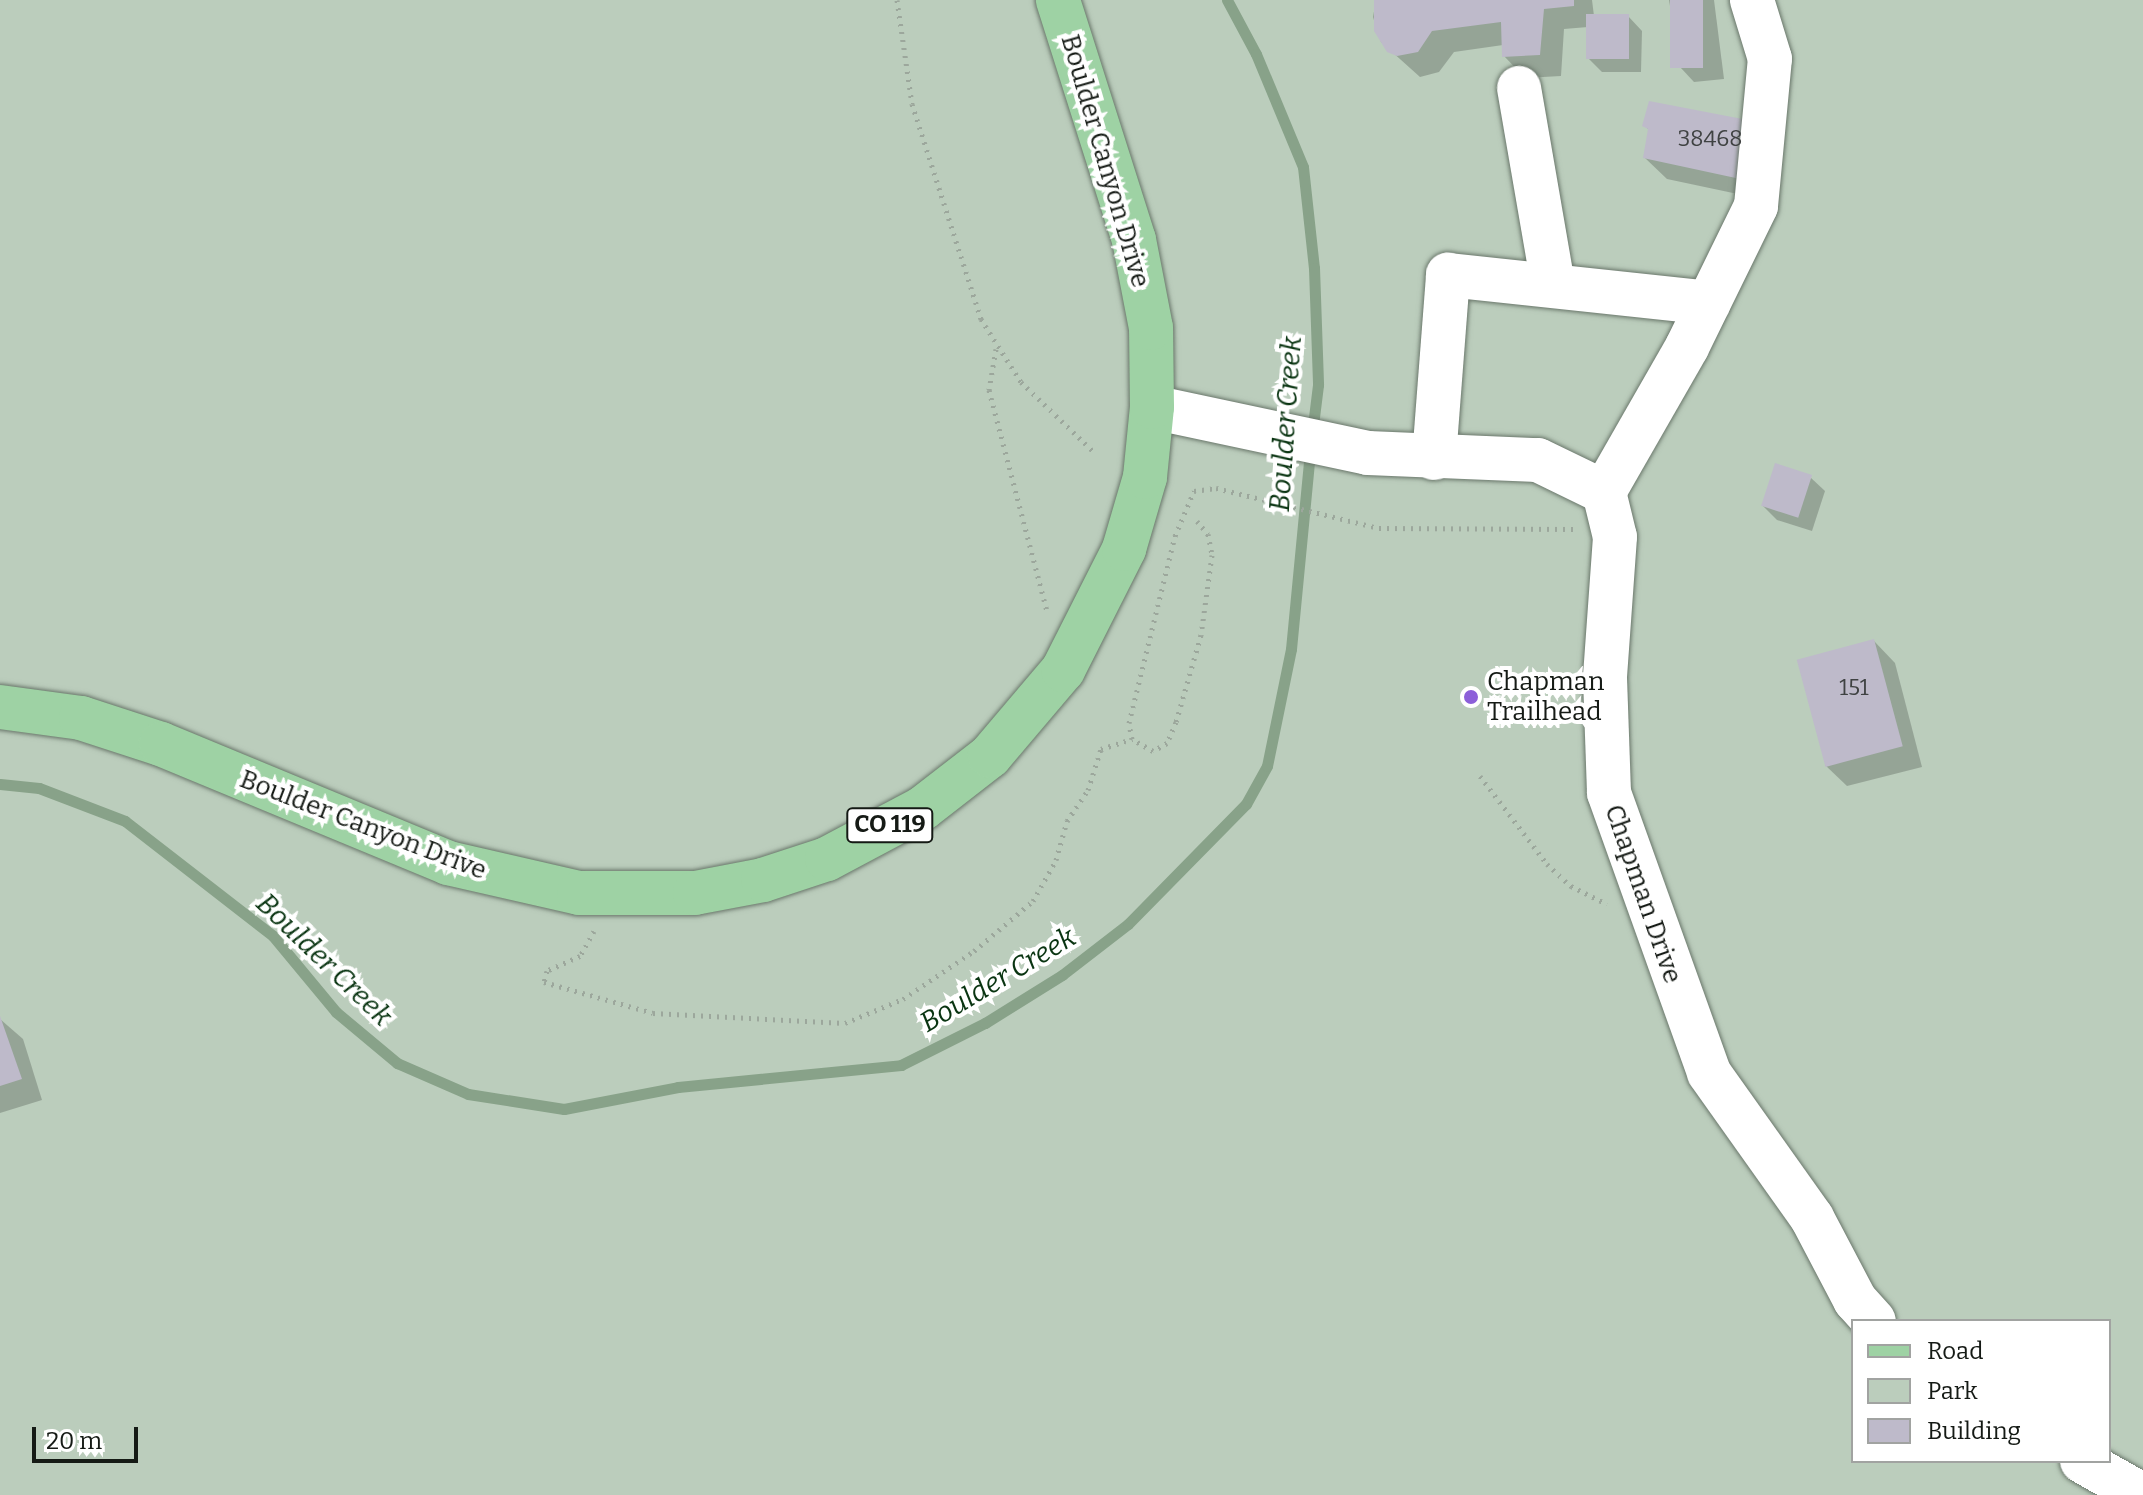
<!DOCTYPE html>
<style>
body{margin:0}
#map{position:relative;width:2143px;height:1495px;overflow:hidden;background:#edfbed;font-family:Bitter,serif}
div>[style]{position:absolute}
.green>*{inset:0;background:#bbcdbc}
.shadow>*{inset:0;background:#0003}
.stream>*{height:11px;margin:-5.5px;padding:0 5.5px;transform-origin:5.5px;border-radius:5.5px;background:#88a289}
.building>*{inset:0;background:#bebaca;transform-origin:0 0}
.path>*{height:5px;margin-top:-2.5px;transform-origin:0;background:repeating-linear-gradient(90deg,#9ca79c 0 2px,transparent 0 8px)}
.roads{filter:drop-shadow(0 0 2px #6a776b) drop-shadow(0 0 2px #6a776b)}
.minor>*{height:44px;margin:-22px;padding:0 22px;transform-origin:22px;border-radius:22px;background:#fff}
.major>*{height:44px;margin:-22px;padding:0 22px;transform-origin:22px;border-radius:22px;background:#9ed2a4}
.dots>*{width:22px;height:22px;translate:-50% -50%;box-sizing:border-box;border:4px solid #fff;border-radius:50%}
span{translate:-50% -50%;white-space:nowrap;text-align:center;line-height:1.15;-webkit-text-stroke:8px #fff;paint-order:stroke}
.number-label{font-size:22px;color:#3f4242}
.number-label span{-webkit-text-stroke-width:0}
.shield-label span{padding:2px 6px;background:#fff;border:2px solid;border-radius:6px;-webkit-text-stroke-width:0}
.shield-label{font-size:24px;color:#151a15;font-weight:700}
.street-label{font-size:26px;color:#151a15}
.poi-label{font-size:26px;color:#151a15}
.left{translate:0 -50%;text-align:left}
.water-label{font-size:28px;color:#093411;font-style:italic}
.legend{position:absolute;left:1851px;top:1319px;width:260px;height:144px;box-sizing:border-box;background:#fff;border:2px solid #a1a3a1;margin:0;padding:10px 14px;list-style:none;font-size:24px;color:#151a15}
.legend li{display:flex;align-items:center;gap:16px;height:40px}
.legend b{width:40px;border:2px solid #a1a3a1}
.scale{position:absolute;left:32px;top:1427px;width:106px;height:36px;box-sizing:border-box;border:4px solid #151a15;border-top:0;padding-left:10px;font-size:24px;line-height:28px;white-space:nowrap;color:#151a15;-webkit-text-stroke:6px #fff;paint-order:stroke}
</style>
<div id="map">
<div class="green">
<i style="clip-path:polygon(evenodd,0 0,2143px 0,2143px 1495px,0 1495px,0 0,1853px 1321px,2109px 1321px,2109px 1461px,1853px 1461px,1853px 1321px)"></i>
</div>
<div class="shadow">
<i style="clip-path:polygon(1376px 0,1592px 0,1594px 16px,1628px 16px,1642px 31px,1641px 72px,1602px 72px,1588px 58px,1588px 27px,1564px 29px,1561px 76px,1525px 78px,1504px 56px,1503px 45px,1454px 52px,1439px 72px,1420px 77px,1381px 42px,1373px 17px)"></i>
<i style="clip-path:polygon(1669px 0,1714px 0,1724px 79px,1694px 82px,1680px 67px)"></i>
<i style="clip-path:polygon(1650px 104px,1766px 200px,1667px 179px,1645px 158px,1650px 131px,1644px 125px)"></i>
<i style="clip-path:polygon(1810px 477px,1825px 491px,1812px 531px,1777px 520px,1763px 506px)"></i>
<i style="clip-path:polygon(1874px 641px,1895px 663px,1922px 767px,1847px 786px,1825px 765px)"></i>
<i style="clip-path:polygon(0 1019px,23px 1039px,42px 1100px,0 1113px)"></i>
</div>
<div class="stream">
<i style="left:1227px;top:0;width:61px;rotate:61.8deg"></i>
<i style="left:1256px;top:54px;width:122px;rotate:67.4deg"></i>
<i style="left:1303px;top:167px;width:102px;rotate:83.8deg"></i>
<i style="left:1314px;top:268px;width:117px;rotate:88deg"></i>
<i style="left:1318px;top:385px;width:48px;rotate:97.1deg"></i>
<i style="left:0;top:784px;width:39px;rotate:6deg"></i>
<i style="left:39px;top:788px;width:92px;rotate:21deg"></i>
<i style="left:125px;top:821px;width:187px;rotate:37.8deg"></i>
<i style="left:273px;top:936px;width:99px;rotate:50.3deg"></i>
<i style="left:336px;top:1012px;width:80px;rotate:39.9deg"></i>
<i style="left:397px;top:1063px;width:77px;rotate:23.6deg"></i>
<i style="left:468px;top:1094px;width:97px;rotate:8.9deg"></i>
<i style="left:564px;top:1109px;width:116px;rotate:-10.9deg"></i>
<i style="left:678px;top:1087px;width:224px;rotate:-5.6deg"></i>
<i style="left:901px;top:1065px;width:94px;rotate:-26.6deg"></i>
<i style="left:985px;top:1023px;width:91px;rotate:-31.9deg"></i>
<i style="left:1062px;top:975px;width:83px;rotate:-37.7deg"></i>
<i style="left:1128px;top:924px;width:168px;rotate:-45.5deg"></i>
<i style="left:1246px;top:804px;width:43px;rotate:-61.1deg"></i>
<i style="left:1267px;top:766px;width:119px;rotate:-78.4deg"></i>
<i style="left:1291px;top:649px;width:200px;rotate:-84.5deg"></i>
</div>
<div class="building">
<i style="clip-path:polygon(1374px 0,1574px 0,1574px 6px,1544px 9px,1540px 55px,1502px 57px,1501px 22px,1432px 31px,1418px 52px,1397px 56px,1387px 52px,1374px 31px)"></i>
<i style="left:1670px;top:0;width:33px;height:68px"></i>
<i style="left:1586px;top:14px;width:43px;height:45px"></i>
<i style="clip-path:polygon(1649px 101px,1758px 122px,1745px 180px,1643px 158px,1648px 129px,1642px 126px)"></i>
<i style="left:1775px;top:463px;width:39px;height:45px;rotate:18deg"></i>
<i style="left:1874px;top:639px;width:111px;height:80px;rotate:75deg"></i>
<i style="clip-path:polygon(0 1016px,22px 1079px,0 1086px)"></i>
</div>
<div class="path">
<i style="left:897px;top:0;width:105px;rotate:81.8deg"></i>
<i style="left:912px;top:104px;width:226px;rotate:72.2deg"></i>
<i style="left:981px;top:319px;width:75px;rotate:57.6deg"></i>
<i style="left:1021px;top:382px;width:100px;rotate:43.8deg"></i>
<i style="left:996px;top:349px;width:42px;rotate:99.7deg"></i>
<i style="left:989px;top:390px;width:228px;rotate:75.3deg"></i>
<i style="left:1197px;top:521px;width:17px;rotate:50deg"></i>
<i style="left:1208px;top:534px;width:21px;rotate:79deg"></i>
<i style="left:1212px;top:555px;width:81px;rotate:97.8deg"></i>
<i style="left:1201px;top:635px;width:91px;rotate:106deg"></i>
<i style="left:1176px;top:722px;width:23px;rotate:113deg"></i>
<i style="left:1167px;top:743px;width:16px;rotate:150deg"></i>
<i style="left:1153px;top:751px;width:24px;rotate:-150deg"></i>
<i style="left:1132px;top:739px;width:16px;rotate:-101deg"></i>
<i style="left:1129px;top:723px;width:193px;rotate:-76.2deg"></i>
<i style="left:1175px;top:536px;width:49px;rotate:-67.1deg"></i>
<i style="left:1194px;top:491px;width:22px;rotate:-8deg"></i>
<i style="left:1216px;top:488px;width:168px;rotate:13.8deg"></i>
<i style="left:1379px;top:528px;width:194px;rotate:0.3deg"></i>
<i style="left:1480px;top:776px;width:111px;rotate:52.7deg"></i>
<i style="left:1547px;top:864px;width:33px;rotate:43deg"></i>
<i style="left:1571px;top:886px;width:40px;rotate:26.6deg"></i>
<i style="left:594px;top:931px;width:29px;rotate:119deg"></i>
<i style="left:580px;top:956px;width:36px;rotate:156deg"></i>
<i style="left:547px;top:971px;width:11px;rotate:105deg"></i>
<i style="left:544px;top:982px;width:113px;rotate:15.9deg"></i>
<i style="left:653px;top:1013px;width:192px;rotate:3deg"></i>
<i style="left:845px;top:1023px;width:63px;rotate:-22.5deg"></i>
<i style="left:903px;top:999px;width:86px;rotate:-34.1deg"></i>
<i style="left:974px;top:951px;width:77px;rotate:-40.3deg"></i>
<i style="left:1033px;top:901px;width:47px;rotate:-60.7deg"></i>
<i style="left:1056px;top:860px;width:41px;rotate:-74.2deg"></i>
<i style="left:1067px;top:821px;width:37px;rotate:-56deg"></i>
<i style="left:1088px;top:790px;width:43px;rotate:-72.4deg"></i>
<i style="left:1101px;top:749px;width:33px;rotate:-18deg"></i>
</div>
<div class="roads">
<div class="minor">
<i style="left:1519px;top:88px;width:199px;rotate:80.2deg"></i>
<i style="left:1152px;top:407px;width:221px;rotate:12deg"></i>
<i style="left:1368px;top:453px;width:170px;rotate:2.4deg"></i>
<i style="left:1538px;top:460px;width:73px;rotate:25.9deg"></i>
<i style="left:1434px;top:458px;width:184px;rotate:-85.6deg"></i>
<i style="left:1448px;top:275px;width:262px;rotate:6.1deg"></i>
<i style="left:1604px;top:492px;width:46px;rotate:76.3deg"></i>
<i style="left:1615px;top:537px;width:141px;rotate:94.1deg"></i>
<i style="left:1605px;top:678px;width:115px;rotate:88deg"></i>
<i style="left:1609px;top:793px;width:297px;rotate:70.3deg"></i>
<i style="left:1709px;top:1073px;width:178px;rotate:54.6deg"></i>
<i style="left:1812px;top:1218px;width:93px;rotate:62.3deg"></i>
<i style="left:1855px;top:1300px;width:28px;rotate:48deg"></i>
<i style="left:1604px;top:492px;width:167px;rotate:-60.2deg"></i>
<i style="left:1687px;top:347px;width:157px;rotate:-63.9deg"></i>
<i style="left:1756px;top:206px;width:148px;rotate:-84.6deg"></i>
<i style="left:1770px;top:59px;width:62px;rotate:-107deg"></i>
<i style="left:2082px;top:1461px;width:69px;rotate:29.5deg"></i>
</div>
<div class="major">
<i style="left:0;top:707px;width:82px;rotate:7.7deg"></i>
<i style="left:81px;top:718px;width:84px;rotate:18deg"></i>
<i style="left:161px;top:744px;width:311px;rotate:22.5deg"></i>
<i style="left:448px;top:863px;width:134px;rotate:12.9deg"></i>
<i style="left:579px;top:893px;width:116px"></i>
<i style="left:695px;top:893px;width:69px;rotate:-10.8deg"></i>
<i style="left:763px;top:880px;width:67px;rotate:-18.2deg"></i>
<i style="left:827px;top:859px;width:109px;rotate:-28deg"></i>
<i style="left:923px;top:808px;width:85px;rotate:-37.8deg"></i>
<i style="left:990px;top:756px;width:113px;rotate:-49.7deg"></i>
<i style="left:1063px;top:670px;width:136px;rotate:-63.2deg"></i>
<i style="left:1124px;top:549px;width:75px;rotate:-73.7deg"></i>
<i style="left:1145px;top:477px;width:70px;rotate:-84.3deg"></i>
<i style="left:1152px;top:407px;width:79px;rotate:-90.7deg"></i>
<i style="left:1151px;top:328px;width:90px;rotate:-100.9deg"></i>
<i style="left:1134px;top:240px;width:252px;rotate:-107.6deg"></i>
</div>
</div>
<div class="dots">
<i style="left:1471px;top:697px;background:#8c5fd9"></i>
</div>
<div class="number-label">
<span style="left:1710px;top:139px">38468</span>
<span style="left:1854px;top:688px">151</span>
</div>
<div class="shield-label">
<span style="left:890px;top:825px">CO 119</span>
</div>
<div class="street-label">
<span style="left:1105px;top:161px;rotate:74deg">Boulder Canyon Drive</span>
<span style="left:363px;top:825px;rotate:21deg">Boulder Canyon Drive</span>
<span style="left:1643px;top:894px;rotate:71deg">Chapman Drive</span>
</div>
<div class="poi-label">
<span class="left" style="left:1487px;top:697px">Chapman<br>Trailhead</span>
</div>
<div class="water-label">
<span style="left:1286px;top:424px;rotate:-86deg">Boulder Creek</span>
<span style="left:324px;top:960px;rotate:44deg">Boulder Creek</span>
<span style="left:998px;top:980px;rotate:-31deg">Boulder Creek</span>
</div>
<ul class="legend">
<li><b style="height:10px;background:#9ed2a4"></b>Road</li>
<li><b style="height:22px;background:#bbcdbc"></b>Park</li>
<li><b style="height:22px;background:#bebaca"></b>Building</li>
</ul>
<div class="scale">20 m</div>
</div>
